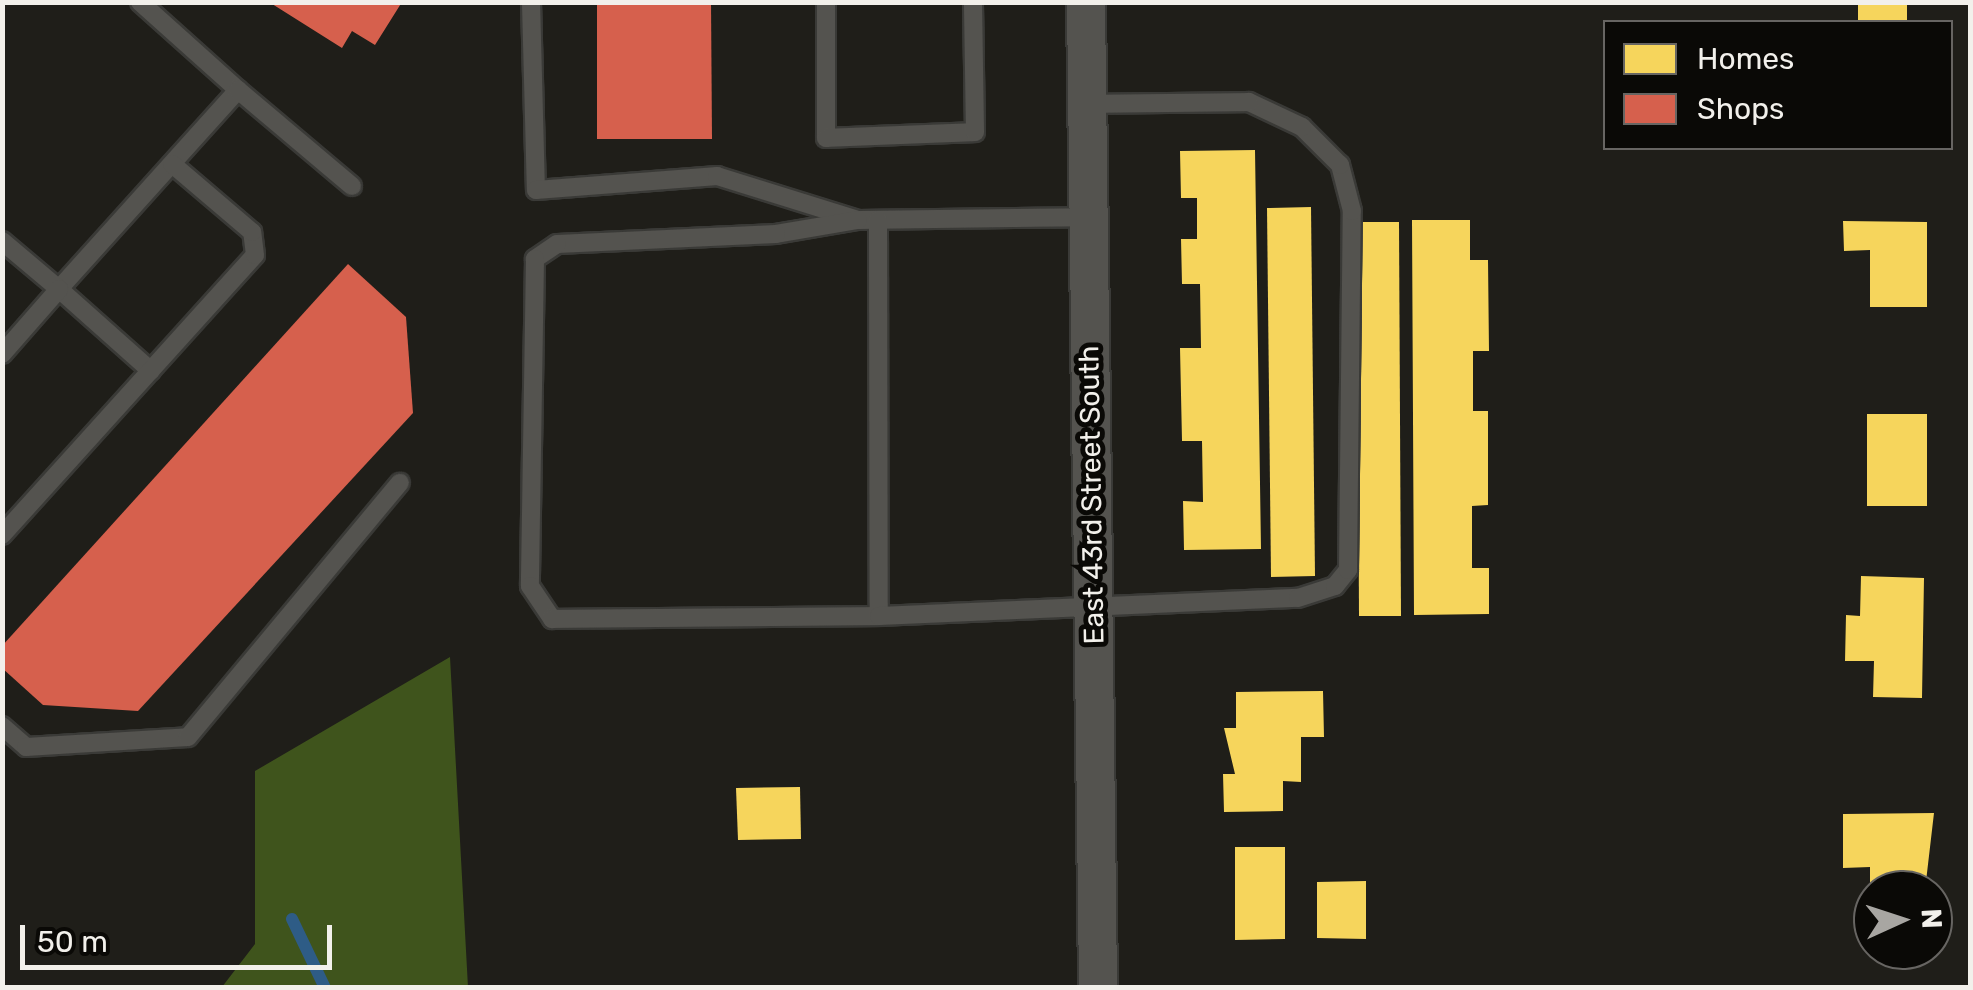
<!DOCTYPE html>
<style>
body{margin:0}
#map{position:relative;width:1973px;height:990px;overflow:hidden;background:#1f1e19;font-family:Rubik,sans-serif}
div>[style]{position:absolute}
.forest>*{inset:0;background:#3f541c}
.homes>*{inset:0;background:#f6d55c}
.shops>*{inset:0;background:#d6604d}
.stream>*{height:12px;margin:-6px;padding:0 6px;transform-origin:6px;border-radius:6px;background:#2e5c86}
.roads{filter:drop-shadow(2px 0 #3a3a37) drop-shadow(-2px 0 #3a3a37) drop-shadow(0 2px #3a3a37) drop-shadow(0 -2px #3a3a37)}
.lane>*{height:18px;margin:-9px;padding:0 9px;transform-origin:9px;border-radius:9px;background:#54534f}
.street>*{height:38px;margin:-19px;padding:0 19px;transform-origin:19px;border-radius:19px;background:#54534f}
span{translate:-50% -50%;white-space:nowrap;text-align:center;line-height:1.15;-webkit-text-stroke:10px #0a0906;paint-order:stroke}
.street-label{font-size:28px;color:#f2f0eb}
.frame{position:absolute;inset:0;border:5px solid #f2f0eb;pointer-events:none}
.legend{position:absolute;left:1603px;top:20px;width:350px;height:130px;box-sizing:border-box;background:#0a0906;border:2px solid #676562;margin:0;padding:12px 18px;list-style:none;font-size:30px;color:#f2f0eb}
.legend li{display:flex;align-items:center;gap:20px;height:50px}
.legend b{width:50px;border:2px solid #676562}
.north{position:absolute;left:1853px;top:870px;width:100px;height:100px;box-sizing:border-box;background:#0a0906;border:2px solid #676562;border-radius:50%;rotate:87deg;font-size:28px;font-weight:700;line-height:40px;text-align:center;color:#f2f0eb}
.north::after{content:'';display:block;margin:auto;width:35px;height:45px;background:#a8a6a2;clip-path:polygon(50% 0,100% 100%,50% 72%,0 100%)}
.scale{position:absolute;left:20px;top:925px;width:312px;height:45px;box-sizing:border-box;border:5px solid #f2f0eb;border-top:0;padding-left:12px;font-size:30px;line-height:35px;white-space:nowrap;color:#f2f0eb;-webkit-text-stroke:8px #0a0906;paint-order:stroke}
</style>
<div id="map">
<div class="forest">
<i style="clip-path:polygon(450px 657px,468px 987px,222px 987px,255px 944px,255px 771px)"></i>
</div>
<div class="homes">
<i style="clip-path:polygon(1858px 2px,1907px 2px,1907px 22px,1858px 22px)"></i>
<i style="clip-path:polygon(1255px 150px,1261px 549px,1184px 550px,1183px 501px,1203px 502px,1202px 441px,1182px 441px,1180px 348px,1201px 348px,1200px 284px,1182px 284px,1181px 239px,1197px 239px,1197px 198px,1181px 198px,1180px 151px)"></i>
<i style="clip-path:polygon(1311px 207px,1315px 576px,1271px 577px,1267px 208px)"></i>
<i style="clip-path:polygon(1412px 220px,1470px 220px,1470px 260px,1488px 260px,1489px 351px,1473px 351px,1473px 411px,1488px 411px,1488px 505px,1472px 506px,1472px 568px,1489px 568px,1489px 614px,1414px 615px)"></i>
<i style="clip-path:polygon(1843px 221px,1927px 222px,1927px 307px,1870px 307px,1870px 250px,1844px 251px)"></i>
<i style="clip-path:polygon(1357px 222px,1399px 222px,1401px 616px,1359px 616px)"></i>
<i style="clip-path:polygon(1867px 414px,1927px 414px,1927px 506px,1867px 506px)"></i>
<i style="clip-path:polygon(1861px 576px,1924px 578px,1922px 698px,1873px 697px,1874px 661px,1845px 661px,1846px 615px,1860px 616px)"></i>
<i style="clip-path:polygon(1323px 691px,1324px 737px,1301px 737px,1301px 782px,1283px 781px,1283px 811px,1224px 812px,1223px 774px,1235px 774px,1224px 728px,1236px 728px,1236px 692px)"></i>
<i style="clip-path:polygon(800px 787px,801px 839px,738px 840px,736px 788px)"></i>
<i style="clip-path:polygon(1934px 813px,1925px 890px,1870px 890px,1870px 867px,1843px 868px,1843px 814px)"></i>
<i style="clip-path:polygon(1235px 847px,1285px 847px,1285px 939px,1235px 940px)"></i>
<i style="clip-path:polygon(1366px 881px,1366px 939px,1317px 938px,1317px 882px)"></i>
</div>
<div class="shops">
<i style="clip-path:polygon(269px 2px,402px 2px,375px 45px,352px 31px,342px 48px)"></i>
<i style="clip-path:polygon(597px 2px,711px 2px,712px 139px,597px 139px)"></i>
<i style="clip-path:polygon(348px 264px,406px 317px,413px 413px,138px 711px,43px 705px,2px 668px,2px 646px)"></i>
</div>
<div class="stream">
<i style="left:292px;top:919px;width:76px;rotate:64.4deg"></i>
</div>
<div class="roads">
<div class="lane">
<i style="left:140px;top:2px;width:132px;rotate:41.9deg"></i>
<i style="left:238px;top:90px;width:268px;rotate:132deg"></i>
<i style="left:59px;top:289px;width:123px;rotate:41.7deg"></i>
<i style="left:531px;top:2px;width:188px;rotate:88.5deg"></i>
<i style="left:536px;top:190px;width:182px;rotate:-4.4deg"></i>
<i style="left:717px;top:176px;width:148px;rotate:17.3deg"></i>
<i style="left:858px;top:220px;width:231px;rotate:-0.7deg"></i>
<i style="left:826px;top:2px;width:136px;rotate:90deg"></i>
<i style="left:826px;top:138px;width:149px;rotate:-2.3deg"></i>
<i style="left:975px;top:132px;width:130px;rotate:-90.9deg"></i>
<i style="left:238px;top:90px;width:149px;rotate:40.1deg"></i>
<i style="left:858px;top:220px;width:83px;rotate:170.3deg"></i>
<i style="left:776px;top:234px;width:219px;rotate:177.4deg"></i>
<i style="left:557px;top:244px;width:27px;rotate:146deg"></i>
<i style="left:535px;top:259px;width:327px;rotate:90.9deg"></i>
<i style="left:530px;top:586px;width:40px;rotate:56deg"></i>
<i style="left:552px;top:619px;width:327px;rotate:-0.5deg"></i>
<i style="left:878px;top:220px;width:396px;rotate:89.9deg"></i>
<i style="left:879px;top:616px;width:419px;rotate:-2.5deg"></i>
<i style="left:1298px;top:598px;width:39px;rotate:-18deg"></i>
<i style="left:1335px;top:586px;width:21px;rotate:-51deg"></i>
<i style="left:1348px;top:570px;width:359px;rotate:-89.4deg"></i>
<i style="left:1352px;top:211px;width:48px;rotate:-104.6deg"></i>
<i style="left:1340px;top:165px;width:54px;rotate:-135deg"></i>
<i style="left:1302px;top:127px;width:59px;rotate:-154.7deg"></i>
<i style="left:1249px;top:102px;width:162px;rotate:179.3deg"></i>
<i style="left:2px;top:241px;width:75px;rotate:40.1deg"></i>
<i style="left:59px;top:289px;width:86px;rotate:131.2deg"></i>
<i style="left:2px;top:535px;width:377px;rotate:-47.9deg"></i>
<i style="left:255px;top:255px;width:23px;rotate:-97deg"></i>
<i style="left:252px;top:232px;width:105px;rotate:-139.6deg"></i>
<i style="left:2px;top:726px;width:32px;rotate:41deg"></i>
<i style="left:26px;top:747px;width:162px;rotate:-3.5deg"></i>
<i style="left:188px;top:737px;width:331px;rotate:-50.2deg"></i>
</div>
<div class="street">
<i style="left:1086px;top:2px;width:986px;rotate:89.3deg"></i>
</div>
</div>
<div class="street-label">
<span style="left:1092px;top:495px;rotate:-91deg">East 43rd Street South</span>
</div>
<div class="frame"></div>
<ul class="legend">
<li><b style="height:28px;background:#f6d55c"></b>Homes</li>
<li><b style="height:28px;background:#d6604d"></b>Shops</li>
</ul>
<div class="north">N</div>
<div class="scale">50 m</div>
</div>
